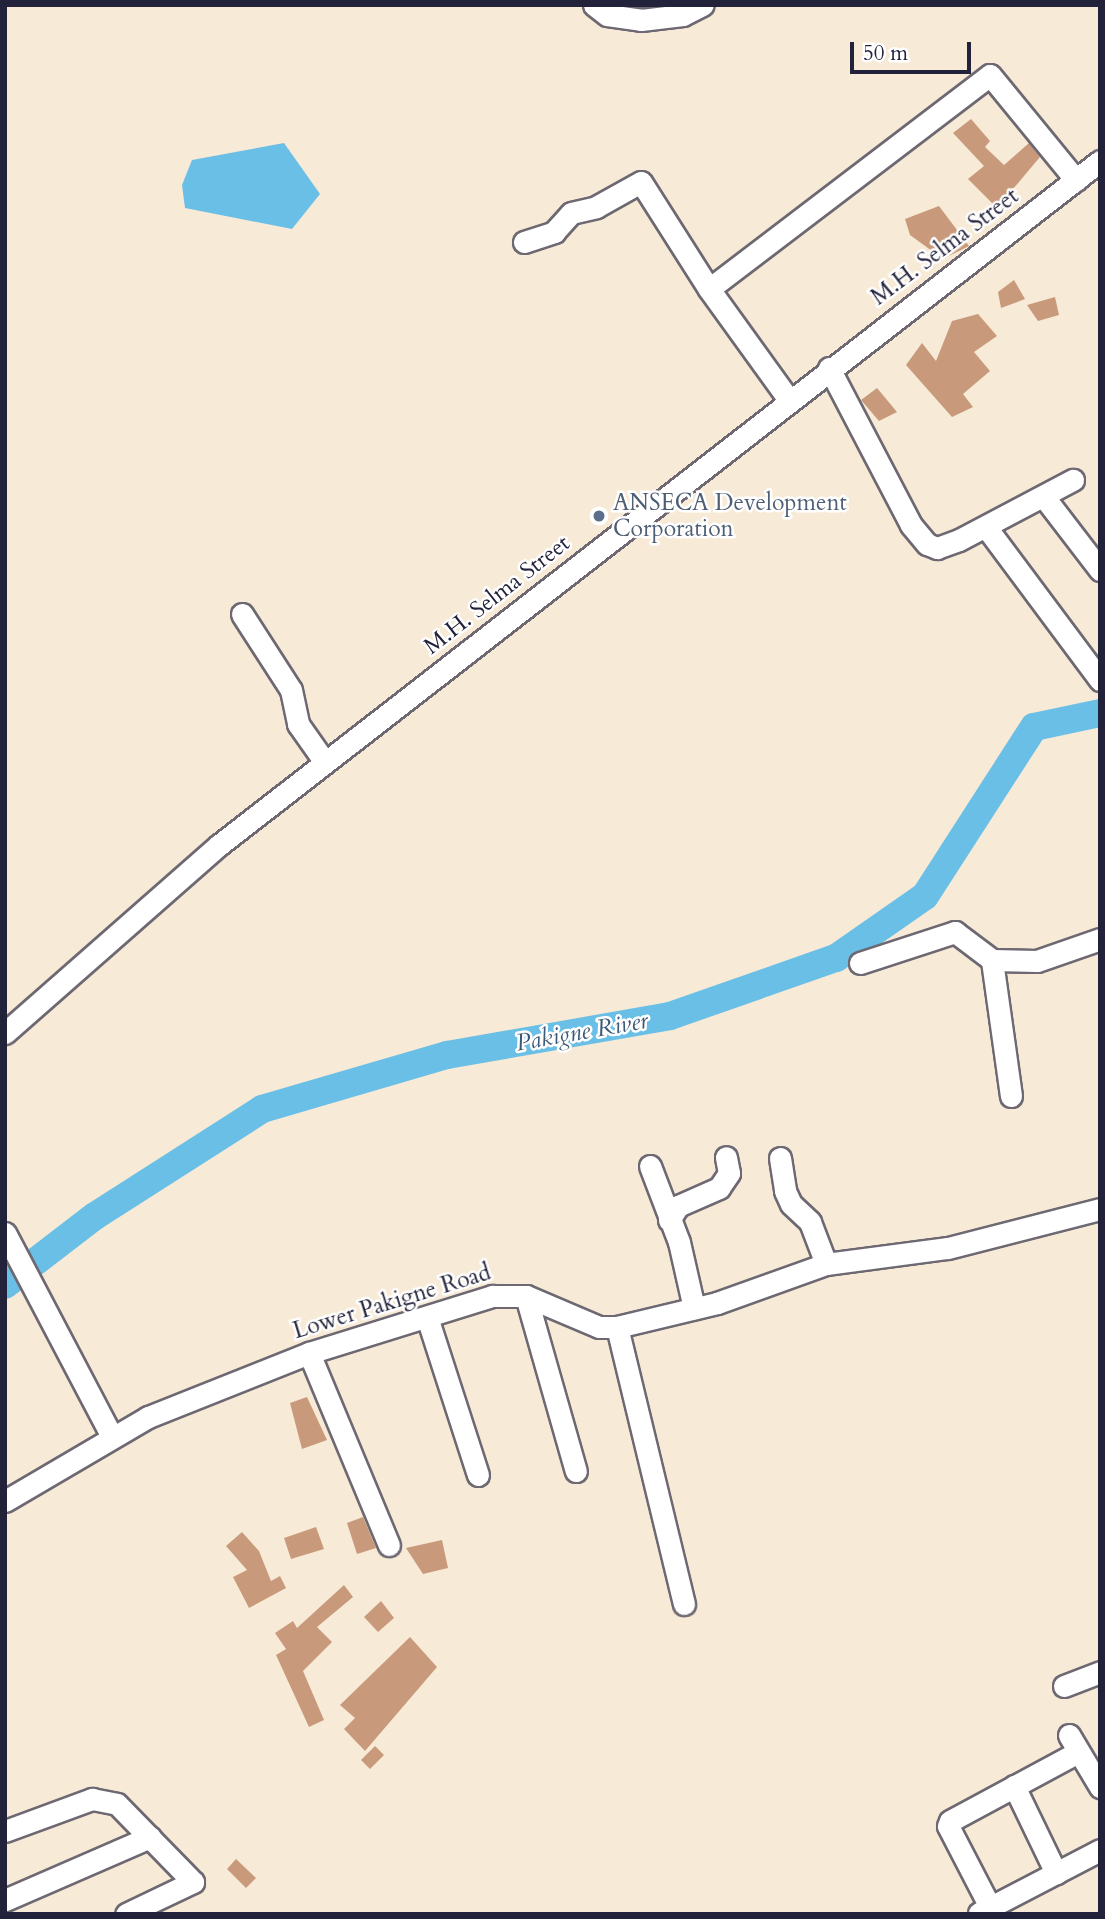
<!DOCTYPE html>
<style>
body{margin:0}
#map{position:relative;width:1105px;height:1919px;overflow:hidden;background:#f7ead7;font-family:Cardo,serif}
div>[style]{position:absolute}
.water>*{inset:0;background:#6abfe7}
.river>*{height:28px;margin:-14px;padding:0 14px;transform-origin:14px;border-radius:14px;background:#6abfe7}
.building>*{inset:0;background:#c89a7b}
.roads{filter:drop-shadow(2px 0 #6d6872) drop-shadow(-2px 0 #6d6872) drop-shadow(0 2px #6d6872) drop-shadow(0 -2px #6d6872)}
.minor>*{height:21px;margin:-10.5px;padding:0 10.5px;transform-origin:10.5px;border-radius:10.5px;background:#fff}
.dots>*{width:19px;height:19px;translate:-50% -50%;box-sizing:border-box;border:4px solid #fff;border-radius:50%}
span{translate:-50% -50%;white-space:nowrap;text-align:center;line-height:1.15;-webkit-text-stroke:5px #fff;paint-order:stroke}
.street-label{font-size:23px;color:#22223b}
.service-label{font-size:23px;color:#4e5e75}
.left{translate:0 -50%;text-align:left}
.water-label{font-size:24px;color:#3b5977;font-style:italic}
.frame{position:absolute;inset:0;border:7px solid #22223b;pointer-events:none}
.scale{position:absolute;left:850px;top:42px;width:121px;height:32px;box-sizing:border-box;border:4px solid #22223b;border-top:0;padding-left:9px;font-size:21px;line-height:24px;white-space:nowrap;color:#22223b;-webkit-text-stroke:5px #fff;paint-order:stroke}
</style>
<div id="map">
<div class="water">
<i style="clip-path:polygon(284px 143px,320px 194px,292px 229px,185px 208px,182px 185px,192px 160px)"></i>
</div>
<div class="river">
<i style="left:5px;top:1285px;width:113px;rotate:-37.5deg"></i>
<i style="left:95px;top:1216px;width:198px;rotate:-32.6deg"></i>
<i style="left:262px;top:1109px;width:193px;rotate:-16.3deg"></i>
<i style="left:447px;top:1055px;width:226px;rotate:-9.9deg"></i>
<i style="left:670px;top:1016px;width:176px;rotate:-19.3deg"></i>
<i style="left:836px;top:958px;width:108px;rotate:-34.9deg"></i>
<i style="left:925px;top:896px;width:201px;rotate:-57.2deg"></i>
<i style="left:1034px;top:727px;width:67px;rotate:-12deg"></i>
</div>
<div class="building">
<i style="clip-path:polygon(971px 119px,990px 141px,985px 147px,1004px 165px,1029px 143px,1040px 157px,997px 208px,968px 179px,984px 166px,953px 133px)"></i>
<i style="clip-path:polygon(939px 206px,969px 246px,943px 259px,910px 235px,905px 219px)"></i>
<i style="clip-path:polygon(1014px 280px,1025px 299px,1001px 308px,998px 292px)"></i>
<i style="clip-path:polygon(1055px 297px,1059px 315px,1038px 321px,1027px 305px)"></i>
<i style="clip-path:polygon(978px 314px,997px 336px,974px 352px,990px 371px,963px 394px,973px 407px,952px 417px,906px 365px,922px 343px,936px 361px,952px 321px)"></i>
<i style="clip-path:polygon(877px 388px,897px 412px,879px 421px,861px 400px)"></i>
<i style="clip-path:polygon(307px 1397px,327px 1440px,302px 1449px,290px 1403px)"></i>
<i style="clip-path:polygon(363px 1517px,376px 1548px,357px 1554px,347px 1523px)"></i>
<i style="clip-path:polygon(316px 1527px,324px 1549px,291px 1559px,284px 1538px)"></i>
<i style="clip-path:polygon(242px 1532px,259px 1551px,271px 1581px,280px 1576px,286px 1588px,249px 1608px,233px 1577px,247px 1570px,226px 1546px)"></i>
<i style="clip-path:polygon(442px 1540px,448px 1568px,423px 1574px,406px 1548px)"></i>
<i style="clip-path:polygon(344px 1585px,353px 1597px,317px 1627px,332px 1642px,303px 1671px,324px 1720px,309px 1727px,276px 1655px,286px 1649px,275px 1633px,293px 1621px,297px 1628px)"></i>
<i style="clip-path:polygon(381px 1601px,394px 1618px,378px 1632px,364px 1617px)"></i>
<i style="clip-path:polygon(410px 1637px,437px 1667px,365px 1751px,344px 1729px,355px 1718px,340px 1705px)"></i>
<i style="clip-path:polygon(375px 1746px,384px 1755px,370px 1769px,361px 1760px)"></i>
<i style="clip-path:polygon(236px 1859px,256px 1878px,246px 1888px,227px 1869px)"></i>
</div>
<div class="roads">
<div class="minor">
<i style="left:594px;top:5px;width:16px;rotate:38deg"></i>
<i style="left:607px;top:15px;width:34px;rotate:8deg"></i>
<i style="left:641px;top:20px;width:42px;rotate:-6.8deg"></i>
<i style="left:683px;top:15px;width:22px;rotate:-27deg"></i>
<i style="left:524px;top:242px;width:32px;rotate:-18deg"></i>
<i style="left:554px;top:232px;width:25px;rotate:-48deg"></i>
<i style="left:571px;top:213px;width:26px;rotate:-13deg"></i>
<i style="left:596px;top:207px;width:51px;rotate:-29.1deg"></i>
<i style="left:641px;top:182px;width:127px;rotate:57.6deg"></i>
<i style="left:709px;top:289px;width:137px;rotate:54.2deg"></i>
<i style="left:709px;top:289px;width:353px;rotate:-37.3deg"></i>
<i style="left:990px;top:75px;width:136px;rotate:50.7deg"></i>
<i style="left:829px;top:368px;width:177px;rotate:62.4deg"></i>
<i style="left:911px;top:525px;width:25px;rotate:50deg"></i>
<i style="left:927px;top:544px;width:11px;rotate:22deg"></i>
<i style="left:937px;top:548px;width:23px;rotate:-20deg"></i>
<i style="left:959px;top:540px;width:129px;rotate:-27.8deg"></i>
<i style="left:1044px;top:497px;width:92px;rotate:52.5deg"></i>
<i style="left:986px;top:527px;width:191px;rotate:53.3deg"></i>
<i style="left:242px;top:614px;width:90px;rotate:57.2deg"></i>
<i style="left:291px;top:690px;width:35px;rotate:78deg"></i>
<i style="left:298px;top:724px;width:45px;rotate:54.9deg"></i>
<i style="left:860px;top:963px;width:100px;rotate:-18.1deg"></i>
<i style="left:955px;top:932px;width:46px;rotate:37.1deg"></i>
<i style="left:5px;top:1033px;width:285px;rotate:-41.3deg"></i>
<i style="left:219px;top:845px;width:1115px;rotate:-37.83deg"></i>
<i style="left:1011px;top:1096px;width:137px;rotate:-98deg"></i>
<i style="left:992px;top:960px;width:45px;rotate:1.3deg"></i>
<i style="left:1037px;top:961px;width:67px;rotate:-19.2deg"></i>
<i style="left:780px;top:1158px;width:33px;rotate:81deg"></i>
<i style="left:785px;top:1191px;width:14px;rotate:65deg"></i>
<i style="left:791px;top:1204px;width:26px;rotate:43deg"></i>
<i style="left:810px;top:1222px;width:45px;rotate:69.1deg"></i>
<i style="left:650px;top:1166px;width:81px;rotate:69.1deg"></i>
<i style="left:679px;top:1242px;width:68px;rotate:77.2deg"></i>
<i style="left:669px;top:1220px;width:17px;rotate:-57deg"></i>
<i style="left:678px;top:1206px;width:45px;rotate:-23.7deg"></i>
<i style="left:719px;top:1188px;width:18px;rotate:-56deg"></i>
<i style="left:729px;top:1173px;width:16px;rotate:-101deg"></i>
<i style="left:5px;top:1233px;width:230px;rotate:62.3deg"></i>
<i style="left:526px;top:1296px;width:182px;rotate:74.1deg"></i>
<i style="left:427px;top:1317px;width:166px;rotate:72.1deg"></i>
<i style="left:617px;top:1327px;width:285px;rotate:76.4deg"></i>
<i style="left:309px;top:1353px;width:208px;rotate:67.4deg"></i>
<i style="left:5px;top:1501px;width:166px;rotate:-30.4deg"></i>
<i style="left:148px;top:1417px;width:173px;rotate:-21.7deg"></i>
<i style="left:309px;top:1353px;width:192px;rotate:-17.3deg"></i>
<i style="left:492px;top:1296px;width:34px"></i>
<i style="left:526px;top:1296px;width:79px;rotate:23deg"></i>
<i style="left:599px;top:1327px;width:18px"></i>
<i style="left:617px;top:1327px;width:103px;rotate:-13.5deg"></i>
<i style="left:717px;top:1303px;width:116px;rotate:-19.7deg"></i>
<i style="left:826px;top:1264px;width:123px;rotate:-7.5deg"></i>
<i style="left:948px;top:1248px;width:157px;rotate:-14.4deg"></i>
<i style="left:1064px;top:1686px;width:39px;rotate:-21deg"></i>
<i style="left:1069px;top:1735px;width:61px;rotate:59.2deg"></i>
<i style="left:1014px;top:1786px;width:97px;rotate:64.2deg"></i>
<i style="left:5px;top:1831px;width:93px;rotate:-20.2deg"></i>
<i style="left:92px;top:1799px;width:25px;rotate:11deg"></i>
<i style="left:117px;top:1804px;width:109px;rotate:45.7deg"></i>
<i style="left:193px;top:1882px;width:74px;rotate:154.5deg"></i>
<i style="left:5px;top:1900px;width:158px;rotate:-23.5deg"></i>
<i style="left:990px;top:1907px;width:91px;rotate:-117.4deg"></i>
<i style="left:948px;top:1826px;width:5px;rotate:-68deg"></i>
<i style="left:950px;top:1821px;width:145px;rotate:-28.3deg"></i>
<i style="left:979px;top:1913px;width:136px;rotate:-27.5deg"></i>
</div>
</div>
<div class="dots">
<i style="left:599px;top:516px;background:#5c6f8a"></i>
</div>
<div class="street-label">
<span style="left:945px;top:247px;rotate:-37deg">M.H. Selma Street</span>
<span style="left:497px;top:595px;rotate:-38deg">M.H. Selma Street</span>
<span style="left:392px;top:1302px;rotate:-17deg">Lower Pakigne Road</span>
</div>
<div class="service-label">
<span class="left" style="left:613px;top:516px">ANSECA Development<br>Corporation</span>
</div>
<div class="water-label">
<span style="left:582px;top:1032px;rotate:-10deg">Pakigne River</span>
</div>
<div class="frame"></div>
<div class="scale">50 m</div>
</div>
